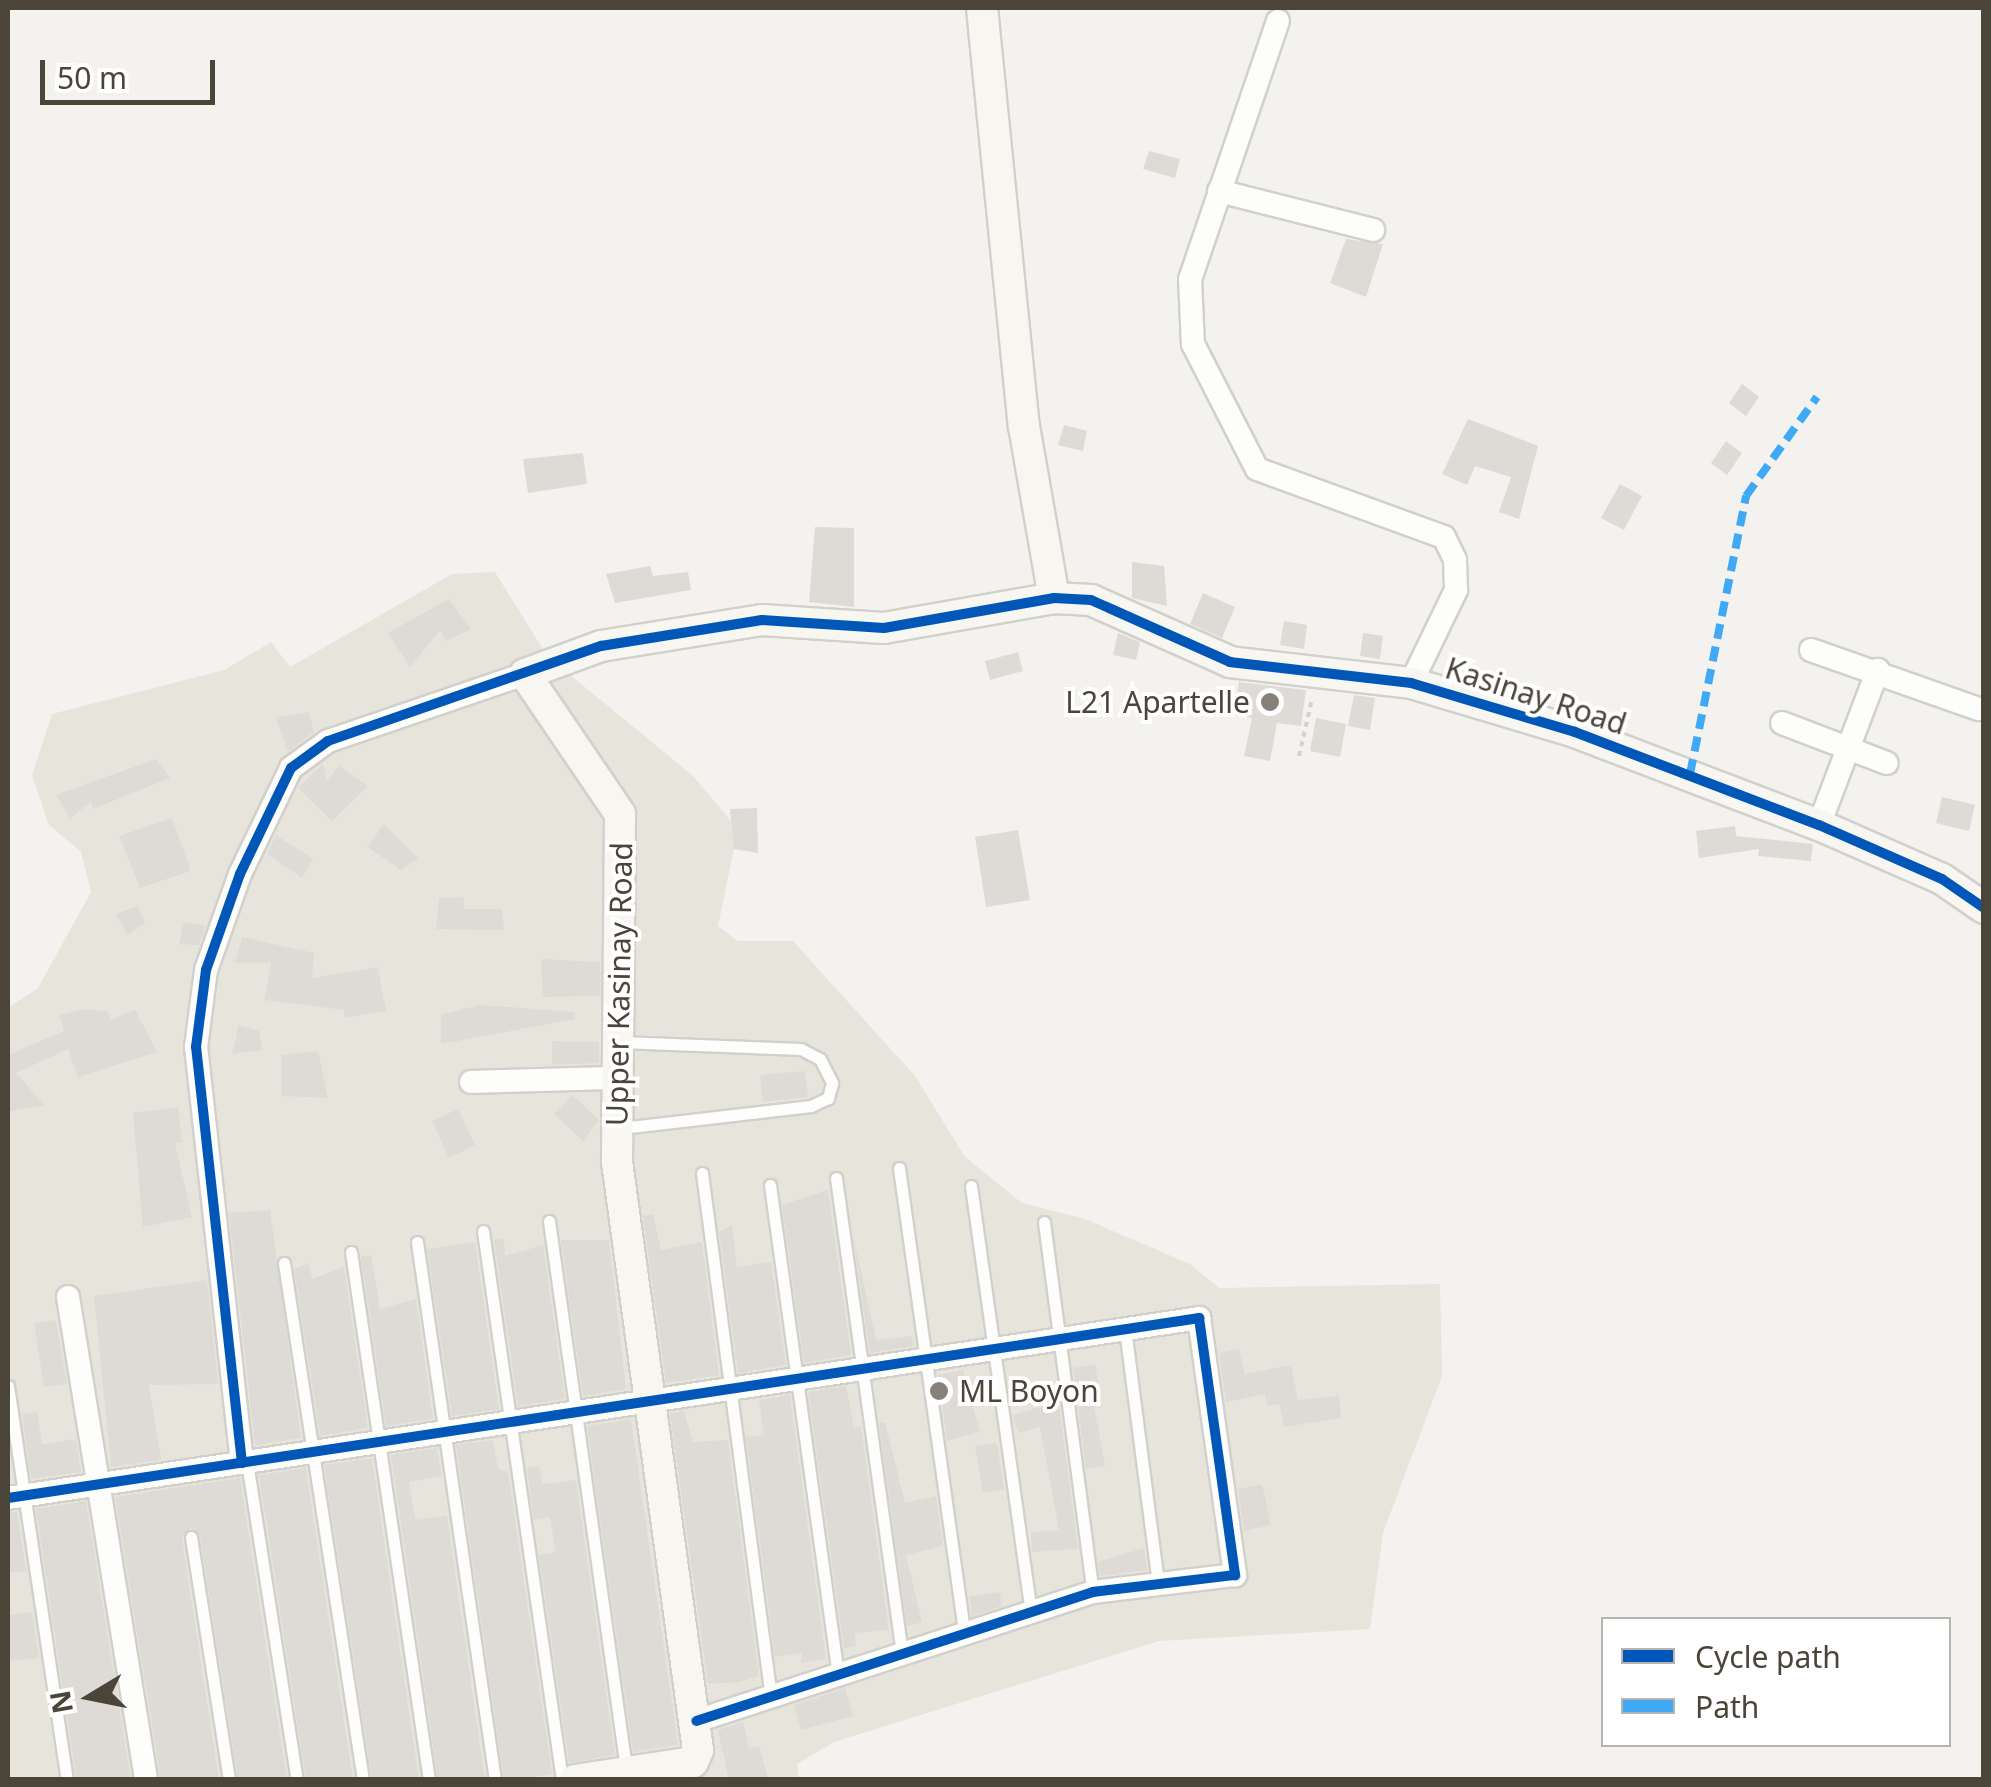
<!DOCTYPE html>
<style>
body{margin:0}
#map{position:relative;width:1991px;height:1787px;overflow:hidden;background:#f4f2ee;font-family:"Noto Sans",sans-serif}
div>[style]{position:absolute}
.residential>*{inset:0;background:#e7e4dc}
.building>*{inset:0;background:#dedbd6}
.path>*{height:4px;margin-top:-2px;transform-origin:0;background:repeating-linear-gradient(90deg,#d3d2cc 0 5px,transparent 0 10px)}
.roads{filter:drop-shadow(2px 0 #d2d0cb) drop-shadow(-2px 0 #d2d0cb) drop-shadow(0 2px #d2d0cb) drop-shadow(0 -2px #d2d0cb)}
.lane>*{height:11px;margin:-5.5px;padding:0 5.5px;transform-origin:5.5px;border-radius:5.5px;background:#fdfdfc}
.street>*{height:22px;margin:-11px;padding:0 11px;transform-origin:11px;border-radius:11px;background:#fdfdfc}
.secondary>*{height:30px;margin:-15px;padding:0 15px;transform-origin:15px;border-radius:15px;background:#f7f6f1}
.quiet>*{height:8px;margin-top:-4px;transform-origin:0;background:repeating-linear-gradient(90deg,#3fa9f5 0 15px,transparent 0 23px)}
.cycleway>*{height:10px;margin:-5px;padding:0 5px;transform-origin:5px;border-radius:5px;background:#0057b8}
.dots>*{width:28px;height:28px;translate:-50% -50%;box-sizing:border-box;border:5px solid #fff;border-radius:50%}
span{translate:-50% -50%;white-space:nowrap;text-align:center;line-height:1.15;-webkit-text-stroke:8px #fff;paint-order:stroke}
.street-label{font-size:30px;color:#4b4439}
.poi-label{font-size:30px;color:#4b4439}
.right{translate:-100% -50%;text-align:right}
.left{translate:0 -50%;text-align:left}
.frame{position:absolute;inset:0;border:10px solid #4b4439;pointer-events:none}
.legend{position:absolute;left:1601px;top:1617px;width:350px;height:130px;box-sizing:border-box;background:#fff;border:2px solid #b7b4b0;margin:0;padding:12px 18px;list-style:none;font-size:30px;color:#4b4439}
.legend li{display:flex;align-items:center;gap:20px;height:50px}
.legend b{width:50px;border:2px solid #b7b4b0}
.north{position:absolute;left:40px;top:1647px;width:100px;height:100px;-webkit-text-stroke:8px #fff;paint-order:stroke;rotate:260deg;font-size:28px;font-weight:700;line-height:40px;text-align:center;color:#4b4439}
.north::after{content:'';display:block;margin:auto;width:35px;height:45px;background:#4b4439;clip-path:polygon(50% 0,100% 100%,50% 72%,0 100%)}
.scale{position:absolute;left:40px;top:60px;width:175px;height:45px;box-sizing:border-box;border:5px solid #4b4439;border-top:0;padding-left:12px;font-size:30px;line-height:35px;white-space:nowrap;color:#4b4439;-webkit-text-stroke:8px #fff;paint-order:stroke}
</style>
<div id="map">
<div class="residential">
<i style="clip-path:polygon(495px 572px,547px 656px,692px 775px,738px 829px,718px 926px,738px 941px,793px 941px,915px 1076px,965px 1157px,1022px 1203px,1085px 1219px,1190px 1264px,1219px 1288px,1440px 1284px,1442px 1376px,1383px 1533px,1370px 1629px,1159px 1641px,834px 1742px,797px 1764px,799px 1779px,8px 1780px,8px 1008px,38px 988px,91px 892px,81px 852px,49px 825px,32px 775px,52px 714px,224px 670px,271px 642px,290px 667px,452px 574px)"></i>
</div>
<div class="building">
<i style="clip-path:polygon(1149px 151px,1180px 159px,1175px 178px,1143px 169px)"></i>
<i style="clip-path:polygon(1346px 239px,1383px 244px,1366px 297px,1330px 283px)"></i>
<i style="clip-path:polygon(1742px 384px,1759px 397px,1746px 416px,1729px 403px)"></i>
<i style="clip-path:polygon(1468px 419px,1538px 446px,1519px 519px,1499px 512px,1511px 477px,1475px 466px,1467px 485px,1442px 474px)"></i>
<i style="clip-path:polygon(1064px 425px,1087px 431px,1083px 451px,1058px 445px)"></i>
<i style="clip-path:polygon(1726px 441px,1742px 453px,1727px 475px,1711px 463px)"></i>
<i style="clip-path:polygon(583px 453px,587px 484px,528px 493px,523px 459px)"></i>
<i style="clip-path:polygon(1620px 484px,1642px 496px,1624px 530px,1601px 518px)"></i>
<i style="clip-path:polygon(815px 527px,854px 528px,854px 607px,809px 602px)"></i>
<i style="clip-path:polygon(1132px 562px,1164px 566px,1167px 606px,1132px 598px)"></i>
<i style="clip-path:polygon(650px 566px,653px 576px,688px 572px,691px 590px,615px 603px,606px 574px)"></i>
<i style="clip-path:polygon(1203px 593px,1235px 607px,1222px 638px,1190px 624px)"></i>
<i style="clip-path:polygon(449px 599px,471px 629px,446px 641px,440px 630px,410px 667px,388px 633px)"></i>
<i style="clip-path:polygon(1284px 621px,1307px 625px,1304px 649px,1280px 645px)"></i>
<i style="clip-path:polygon(1118px 633px,1140px 642px,1136px 660px,1113px 655px)"></i>
<i style="clip-path:polygon(1363px 633px,1383px 636px,1380px 659px,1360px 656px)"></i>
<i style="clip-path:polygon(1018px 652px,1023px 671px,990px 680px,985px 661px)"></i>
<i style="clip-path:polygon(1239px 682px,1306px 690px,1301px 726px,1277px 723px,1270px 761px,1244px 756px,1252px 718px,1234px 715px)"></i>
<i style="clip-path:polygon(1354px 695px,1375px 698px,1370px 730px,1348px 726px)"></i>
<i style="clip-path:polygon(309px 712px,314px 732px,288px 752px,276px 717px)"></i>
<i style="clip-path:polygon(1316px 718px,1346px 724px,1340px 757px,1310px 751px)"></i>
<i style="clip-path:polygon(156px 759px,170px 778px,93px 809px,91px 802px,70px 818px,56px 795px)"></i>
<i style="clip-path:polygon(323px 764px,327px 781px,339px 766px,368px 786px,332px 821px,298px 788px)"></i>
<i style="clip-path:polygon(1942px 797px,1975px 805px,1969px 831px,1936px 823px)"></i>
<i style="clip-path:polygon(757px 808px,758px 853px,734px 849px,730px 809px)"></i>
<i style="clip-path:polygon(172px 818px,191px 871px,140px 888px,119px 836px)"></i>
<i style="clip-path:polygon(384px 824px,418px 858px,401px 870px,367px 847px)"></i>
<i style="clip-path:polygon(1735px 826px,1736px 836px,1813px 844px,1811px 861px,1758px 856px,1759px 849px,1699px 858px,1696px 831px)"></i>
<i style="clip-path:polygon(1018px 830px,1030px 900px,986px 907px,975px 837px)"></i>
<i style="clip-path:polygon(276px 835px,313px 859px,302px 878px,267px 854px)"></i>
<i style="clip-path:polygon(464px 897px,464px 909px,502px 909px,504px 930px,436px 929px,439px 898px)"></i>
<i style="clip-path:polygon(138px 906px,145px 923px,128px 935px,115px 914px)"></i>
<i style="clip-path:polygon(184px 922px,206px 926px,199px 945px,179px 944px)"></i>
<i style="clip-path:polygon(242px 937px,314px 953px,312px 978px,378px 967px,386px 1011px,345px 1018px,344px 1010px,264px 1000px,271px 962px,235px 963px)"></i>
<i style="clip-path:polygon(541px 959px,600px 962px,600px 996px,543px 997px)"></i>
<i style="clip-path:polygon(480px 1005px,575px 1012px,575px 1019px,441px 1044px,441px 1015px)"></i>
<i style="clip-path:polygon(85px 1009px,108px 1011px,110px 1020px,135px 1010px,157px 1052px,78px 1077px,68px 1049px,16px 1073px,44px 1105px,8px 1112px,8px 1055px,64px 1031px,59px 1015px)"></i>
<i style="clip-path:polygon(239px 1025px,259px 1031px,263px 1050px,232px 1054px)"></i>
<i style="clip-path:polygon(552px 1041px,599px 1042px,599px 1063px,552px 1065px)"></i>
<i style="clip-path:polygon(318px 1051px,328px 1098px,282px 1096px,281px 1055px)"></i>
<i style="clip-path:polygon(805px 1071px,808px 1097px,763px 1102px,760px 1075px)"></i>
<i style="clip-path:polygon(572px 1095px,599px 1120px,583px 1141px,554px 1114px)"></i>
<i style="clip-path:polygon(178px 1107px,182px 1142px,175px 1143px,192px 1217px,143px 1227px,133px 1113px)"></i>
<i style="clip-path:polygon(458px 1109px,475px 1145px,449px 1158px,432px 1121px)"></i>
<i style="clip-path:polygon(828px 1190px,851px 1355px,804px 1363px,782px 1205px)"></i>
<i style="clip-path:polygon(270px 1210px,301px 1438px,255px 1445px,229px 1213px)"></i>
<i style="clip-path:polygon(653px 1214px,661px 1250px,702px 1242px,719px 1375px,666px 1383px,643px 1216px)"></i>
<i style="clip-path:polygon(732px 1225px,737px 1267px,771px 1262px,786px 1365px,738px 1373px,719px 1232px)"></i>
<i style="clip-path:polygon(853px 1235px,876px 1340px,912px 1336px,913px 1346px,870px 1353px)"></i>
<i style="clip-path:polygon(504px 1239px,505px 1256px,543px 1245px,565px 1399px,518px 1406px,494px 1240px)"></i>
<i style="clip-path:polygon(561px 1240px,609px 1240px,626px 1389px,583px 1396px)"></i>
<i style="clip-path:polygon(475px 1242px,499px 1409px,452px 1416px,427px 1249px)"></i>
<i style="clip-path:polygon(371px 1255px,380px 1309px,416px 1299px,433px 1419px,386px 1426px,361px 1257px)"></i>
<i style="clip-path:polygon(309px 1263px,312px 1279px,344px 1267px,368px 1428px,320px 1436px,294px 1269px)"></i>
<i style="clip-path:polygon(207px 1280px,218px 1384px,149px 1385px,161px 1460px,111px 1467px,94px 1296px)"></i>
<i style="clip-path:polygon(56px 1320px,67px 1384px,44px 1387px,34px 1323px)"></i>
<i style="clip-path:polygon(1239px 1349px,1245px 1374px,1291px 1365px,1298px 1400px,1339px 1396px,1341px 1418px,1284px 1427px,1279px 1404px,1267px 1406px,1265px 1394px,1226px 1402px,1219px 1353px)"></i>
<i style="clip-path:polygon(1095px 1364px,1100px 1394px,1092px 1395px,1105px 1466px,1086px 1469px,1073px 1368px)"></i>
<i style="clip-path:polygon(963px 1370px,980px 1432px,947px 1441px,938px 1375px)"></i>
<i style="clip-path:polygon(846px 1386px,854px 1427px,861px 1426px,889px 1630px,855px 1633px,856px 1646px,844px 1648px,808px 1392px)"></i>
<i style="clip-path:polygon(1057px 1389px,1078px 1549px,1032px 1552px,1031px 1532px,1059px 1530px,1040px 1427px,1018px 1433px,1013px 1415px,1043px 1406px,1039px 1395px)"></i>
<i style="clip-path:polygon(790px 1395px,826px 1659px,801px 1663px,802px 1653px,775px 1657px,746px 1437px,764px 1435px,759px 1400px)"></i>
<i style="clip-path:polygon(684px 1411px,693px 1442px,728px 1440px,759px 1676px,739px 1682px,708px 1684px,670px 1413px)"></i>
<i style="clip-path:polygon(37px 1412px,42px 1444px,76px 1439px,81px 1472px,31px 1479px,22px 1414px)"></i>
<i style="clip-path:polygon(631px 1419px,678px 1745px,633px 1752px,587px 1426px)"></i>
<i style="clip-path:polygon(885px 1422px,905px 1503px,936px 1496px,943px 1546px,906px 1555px,922px 1622px,907px 1626px,879px 1423px)"></i>
<i style="clip-path:polygon(493px 1440px,498px 1469px,508px 1471px,552px 1774px,511px 1780px,504px 1780px,456px 1445px)"></i>
<i style="clip-path:polygon(997px 1443px,1004px 1489px,983px 1493px,975px 1446px)"></i>
<i style="clip-path:polygon(437px 1448px,442px 1476px,409px 1482px,416px 1520px,447px 1516px,485px 1780px,438px 1780px,391px 1455px)"></i>
<i style="clip-path:polygon(372px 1458px,419px 1780px,372px 1780px,324px 1465px)"></i>
<i style="clip-path:polygon(539px 1466px,542px 1484px,576px 1480px,615px 1755px,569px 1763px,539px 1555px,556px 1552px,550px 1517px,534px 1520px,527px 1468px)"></i>
<i style="clip-path:polygon(306px 1468px,353px 1780px,306px 1780px,259px 1475px)"></i>
<i style="clip-path:polygon(240px 1478px,287px 1780px,238px 1780px,200px 1536px,191px 1528px,182px 1538px,219px 1780px,161px 1780px,115px 1497px)"></i>
<i style="clip-path:polygon(1262px 1484px,1271px 1525px,1244px 1531px,1238px 1489px)"></i>
<i style="clip-path:polygon(86px 1501px,131px 1780px,76px 1777px,36px 1509px)"></i>
<i style="clip-path:polygon(17px 1512px,26px 1571px,8px 1573px,8px 1513px)"></i>
<i style="clip-path:polygon(1144px 1548px,1147px 1570px,1100px 1576px,1098px 1562px)"></i>
<i style="clip-path:polygon(1000px 1592px,1002px 1606px,972px 1616px,969px 1597px)"></i>
<i style="clip-path:polygon(32px 1612px,39px 1658px,8px 1661px,8px 1615px)"></i>
<i style="clip-path:polygon(845px 1688px,853px 1716px,801px 1730px,794px 1705px)"></i>
<i style="clip-path:polygon(743px 1722px,749px 1749px,759px 1746px,769px 1780px,729px 1780px,718px 1730px)"></i>
</div>
<div class="path">
<i style="left:1299px;top:756px;width:58px;rotate:-77.2deg"></i>
</div>
<div class="roads">
<div class="lane">
<i style="left:620px;top:1042px;width:181px;rotate:2.2deg"></i>
<i style="left:801px;top:1049px;width:21px;rotate:28deg"></i>
<i style="left:820px;top:1059px;width:27px;rotate:63deg"></i>
<i style="left:832px;top:1083px;width:16px;rotate:105deg"></i>
<i style="left:828px;top:1098px;width:19px;rotate:155deg"></i>
<i style="left:811px;top:1106px;width:191px;rotate:173.4deg"></i>
<i style="left:899px;top:1168px;width:473px;rotate:82deg"></i>
<i style="left:702px;top:1173px;width:530px;rotate:82.51deg"></i>
<i style="left:836px;top:1178px;width:483px;rotate:82.1deg"></i>
<i style="left:770px;top:1185px;width:496px;rotate:82.1deg"></i>
<i style="left:971px;top:1186px;width:433px;rotate:82deg"></i>
<i style="left:549px;top:1221px;width:552px;rotate:81.99deg"></i>
<i style="left:1044px;top:1222px;width:373px;rotate:82.5deg"></i>
<i style="left:483px;top:1231px;width:555px;rotate:81.81deg"></i>
<i style="left:417px;top:1242px;width:544px;rotate:81.75deg"></i>
<i style="left:351px;top:1252px;width:534px;rotate:81.6deg"></i>
<i style="left:284px;top:1263px;width:523px;rotate:81.31deg"></i>
<i style="left:1125px;top:1329px;width:255px;rotate:82.6deg"></i>
<i style="left:8px;top:1386px;width:398px;rotate:81.5deg"></i>
<i style="left:247px;top:1462px;width:322px;rotate:81.1deg"></i>
<i style="left:191px;top:1537px;width:246px;rotate:81.1deg"></i>
</div>
<div class="street">
<i style="left:1278px;top:21px;width:273px;rotate:108.8deg"></i>
<i style="left:1190px;top:279px;width:65px;rotate:87.4deg"></i>
<i style="left:1193px;top:344px;width:140px;rotate:62.9deg"></i>
<i style="left:1257px;top:469px;width:199px;rotate:20deg"></i>
<i style="left:1444px;top:537px;width:25px;rotate:64deg"></i>
<i style="left:1455px;top:560px;width:30px;rotate:88deg"></i>
<i style="left:1456px;top:590px;width:103px;rotate:115.8deg"></i>
<i style="left:1219px;top:191px;width:159px;rotate:14.2deg"></i>
<i style="left:1811px;top:650px;width:178px;rotate:19.4deg"></i>
<i style="left:1782px;top:723px;width:112px;rotate:20.9deg"></i>
<i style="left:1819px;top:825px;width:166px;rotate:-69.2deg"></i>
<i style="left:471px;top:1082px;width:146px;rotate:-1.6deg"></i>
<i style="left:68px;top:1297px;width:489px;rotate:80.8deg"></i>
<i style="left:242px;top:1463px;width:419px;rotate:-96.3deg"></i>
<i style="left:196px;top:1047px;width:78px;rotate:-82.6deg"></i>
<i style="left:206px;top:970px;width:102px;rotate:-70.5deg"></i>
<i style="left:240px;top:874px;width:118px;rotate:-64.3deg"></i>
<i style="left:291px;top:768px;width:46px;rotate:-36.1deg"></i>
<i style="left:328px;top:741px;width:208px;rotate:-18.8deg"></i>
<i style="left:8px;top:1498px;width:1205px;rotate:-8.59deg"></i>
<i style="left:1199px;top:1318px;width:260px;rotate:82deg"></i>
<i style="left:1235px;top:1575px;width:143px;rotate:173.2deg"></i>
<i style="left:1093px;top:1592px;width:417px;rotate:162deg"></i>
</div>
<div class="secondary">
<i style="left:982px;top:8px;width:420px;rotate:84.3deg"></i>
<i style="left:1024px;top:426px;width:175px;rotate:80.1deg"></i>
<i style="left:575px;top:1780px;width:119px;rotate:-8.7deg"></i>
<i style="left:693px;top:1762px;width:13px;rotate:-67deg"></i>
<i style="left:698px;top:1750px;width:594px;rotate:-97.84deg"></i>
<i style="left:617px;top:1162px;width:348px;rotate:-89.5deg"></i>
<i style="left:620px;top:814px;width:169px;rotate:-124.2deg"></i>
<i style="left:525px;top:674px;width:81px;rotate:-20.2deg"></i>
<i style="left:601px;top:646px;width:163px;rotate:-9.2deg"></i>
<i style="left:762px;top:620px;width:122px;rotate:3.8deg"></i>
<i style="left:884px;top:628px;width:173px;rotate:-10deg"></i>
<i style="left:1054px;top:598px;width:37px;rotate:3deg"></i>
<i style="left:1091px;top:600px;width:152px;rotate:24deg"></i>
<i style="left:1230px;top:662px;width:182px;rotate:6.6deg"></i>
<i style="left:1411px;top:683px;width:171px;rotate:16.6deg"></i>
<i style="left:1575px;top:732px;width:261px;rotate:20.9deg"></i>
<i style="left:1819px;top:825px;width:134px;rotate:23.7deg"></i>
<i style="left:1942px;top:879px;width:51px;rotate:34.6deg"></i>
</div>
</div>
<div class="quiet">
<i style="left:1690px;top:774px;width:284px;rotate:-78.6deg"></i>
<i style="left:1746px;top:496px;width:122px;rotate:-54.4deg"></i>
</div>
<div class="cycleway">
<i style="left:242px;top:1463px;width:419px;rotate:-96.3deg"></i>
<i style="left:196px;top:1047px;width:78px;rotate:-82.6deg"></i>
<i style="left:206px;top:970px;width:102px;rotate:-70.5deg"></i>
<i style="left:240px;top:874px;width:118px;rotate:-64.3deg"></i>
<i style="left:291px;top:768px;width:46px;rotate:-36.1deg"></i>
<i style="left:328px;top:741px;width:289px;rotate:-19.2deg"></i>
<i style="left:601px;top:646px;width:163px;rotate:-9.2deg"></i>
<i style="left:762px;top:620px;width:122px;rotate:3.8deg"></i>
<i style="left:884px;top:628px;width:173px;rotate:-10deg"></i>
<i style="left:1054px;top:598px;width:37px;rotate:3deg"></i>
<i style="left:1091px;top:600px;width:152px;rotate:24deg"></i>
<i style="left:1230px;top:662px;width:182px;rotate:6.6deg"></i>
<i style="left:1411px;top:683px;width:171px;rotate:16.6deg"></i>
<i style="left:1575px;top:732px;width:261px;rotate:20.9deg"></i>
<i style="left:1819px;top:825px;width:134px;rotate:23.7deg"></i>
<i style="left:1942px;top:879px;width:51px;rotate:34.6deg"></i>
<i style="left:8px;top:1498px;width:1205px;rotate:-8.59deg"></i>
<i style="left:1199px;top:1318px;width:260px;rotate:82deg"></i>
<i style="left:1235px;top:1575px;width:143px;rotate:173.2deg"></i>
<i style="left:1093px;top:1592px;width:417px;rotate:162deg"></i>
</div>
<div class="dots">
<i style="left:1270px;top:702px;background:#868178"></i>
<i style="left:939px;top:1391px;background:#868178"></i>
</div>
<div class="street-label">
<span style="left:1536px;top:696px;rotate:18deg">Kasinay Road</span>
<span style="left:619px;top:984px;rotate:-89deg">Upper Kasinay Road</span>
</div>
<div class="poi-label">
<span class="right" style="left:1250px;top:702px">L21 Apartelle</span>
<span class="left" style="left:959px;top:1391px">ML Boyon</span>
</div>
<div class="frame"></div>
<ul class="legend">
<li><b style="height:12px;background:#0057b8"></b>Cycle path</li>
<li><b style="height:12px;background:#3fa9f5"></b>Path</li>
</ul>
<div class="north">N</div>
<div class="scale">50 m</div>
</div>
